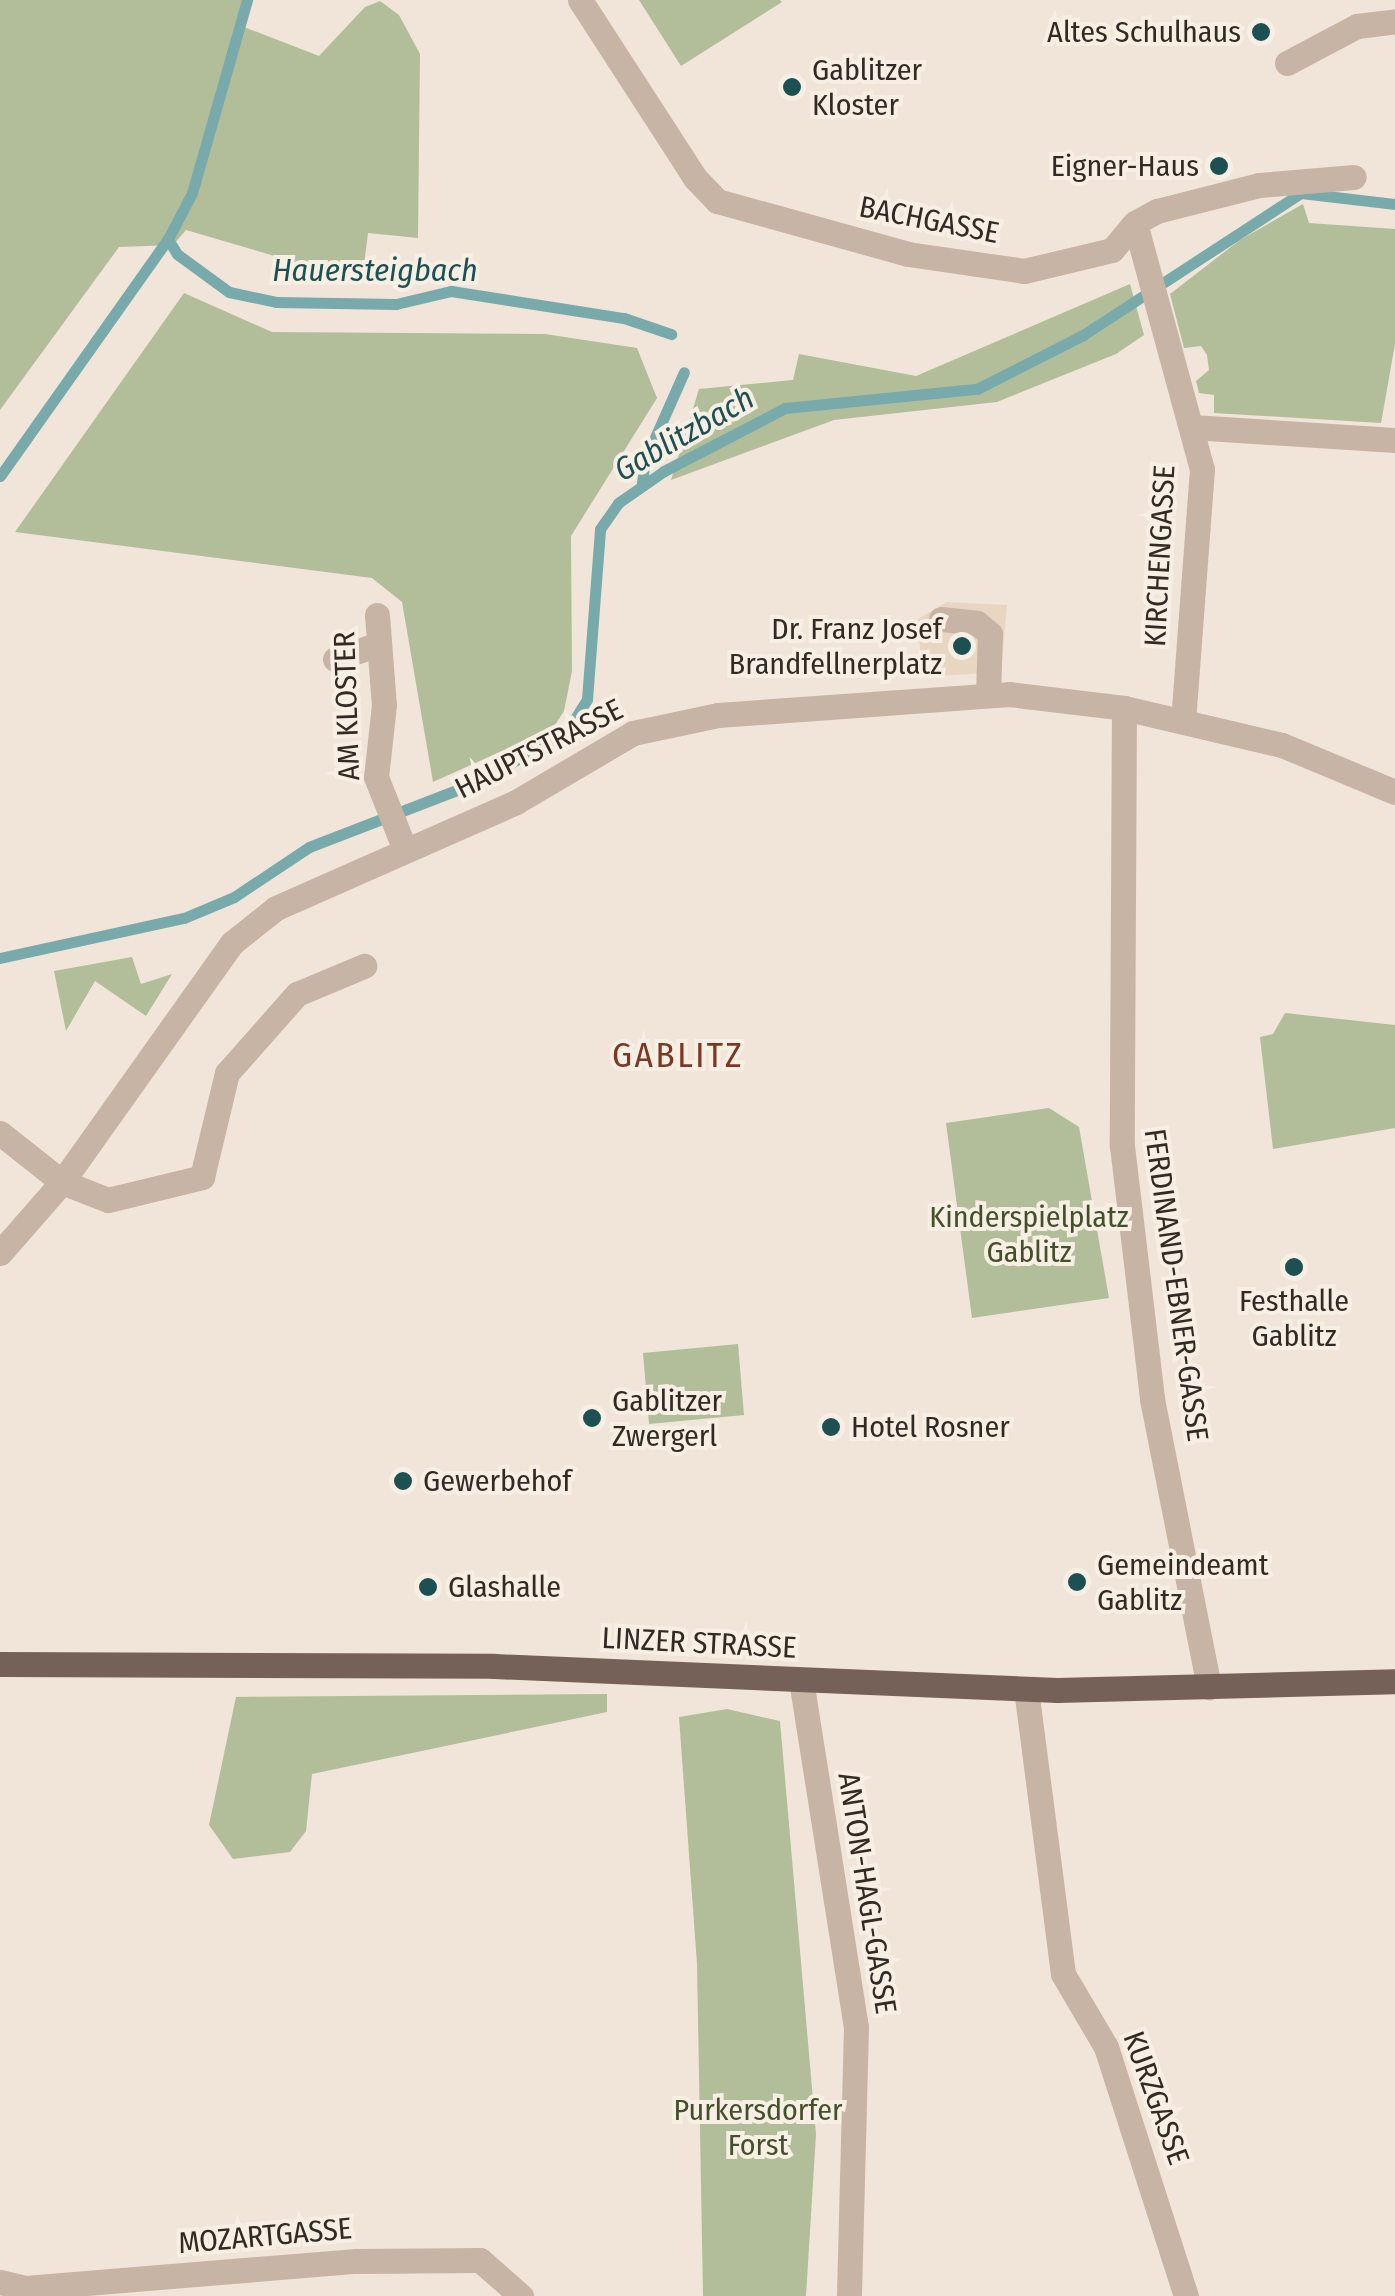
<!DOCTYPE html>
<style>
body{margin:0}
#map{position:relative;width:1395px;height:2296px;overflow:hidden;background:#f0e5d8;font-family:"Fira Sans Condensed",sans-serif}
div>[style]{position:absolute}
.green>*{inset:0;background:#b2be99}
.plaza>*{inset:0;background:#e8d6c0}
.stream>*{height:11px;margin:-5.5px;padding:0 5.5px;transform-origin:5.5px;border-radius:5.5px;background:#78aaac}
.minor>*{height:25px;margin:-12.5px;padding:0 12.5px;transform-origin:12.5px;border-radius:12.5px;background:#c7b4a5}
.major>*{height:25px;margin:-12.5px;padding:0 12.5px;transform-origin:12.5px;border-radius:12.5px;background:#756157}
.dots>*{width:28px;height:28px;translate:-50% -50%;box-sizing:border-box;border:5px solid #f8efe4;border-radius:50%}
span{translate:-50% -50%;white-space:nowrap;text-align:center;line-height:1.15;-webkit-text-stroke:8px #f8efe4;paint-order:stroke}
.poi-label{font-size:30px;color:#332a26}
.right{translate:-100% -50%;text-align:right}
.left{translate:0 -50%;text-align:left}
.street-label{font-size:30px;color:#332a26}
.park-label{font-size:30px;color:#43512b}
.water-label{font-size:32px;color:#1d5053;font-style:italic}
.quarter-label{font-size:35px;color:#7f3722;letter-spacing:2.5px}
</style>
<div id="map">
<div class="green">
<i style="clip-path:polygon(0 0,252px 0,244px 27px,319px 56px,365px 7px,380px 1px,399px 15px,420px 54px,418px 238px,368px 233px,363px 273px,305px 265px,186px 230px,173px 245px,119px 247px,0 410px)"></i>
<i style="clip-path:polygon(639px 0,780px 0,782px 2px,681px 66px)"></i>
<i style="clip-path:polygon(1303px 204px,1309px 223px,1395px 229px,1395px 344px,1381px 423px,1214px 413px,1214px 395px,1199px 393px,1196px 381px,1209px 370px,1207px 355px,1201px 346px,1184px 348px,1170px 294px,1240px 240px)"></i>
<i style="clip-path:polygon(1130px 284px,1144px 335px,1116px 354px,997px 402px,834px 420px,671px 480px,699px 389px,793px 380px,799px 354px,916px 376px)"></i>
<i style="clip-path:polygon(184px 293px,272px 332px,545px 334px,637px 348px,657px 398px,571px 536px,572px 671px,564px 711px,553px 728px,433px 782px,402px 602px,372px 578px,15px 532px)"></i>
<i style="clip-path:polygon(132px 957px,141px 984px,172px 974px,146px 1016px,95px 981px,66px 1031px,54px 971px)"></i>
<i style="clip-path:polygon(1285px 1013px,1395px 1025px,1395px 1128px,1273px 1149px,1260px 1037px,1273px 1034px)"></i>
<i style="clip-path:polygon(1049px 1108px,1079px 1127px,1109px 1298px,972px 1318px,946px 1123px)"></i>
<i style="clip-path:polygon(738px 1344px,744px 1415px,649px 1424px,643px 1353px)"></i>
<i style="clip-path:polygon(607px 1694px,607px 1712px,312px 1774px,306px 1831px,290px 1852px,233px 1859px,209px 1825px,236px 1697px)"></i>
<i style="clip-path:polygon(727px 1709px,780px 1721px,816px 2134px,806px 2296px,703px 2296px,697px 1964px,679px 1717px)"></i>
</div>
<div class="plaza">
<i style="clip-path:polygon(947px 602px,1007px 605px,1001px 672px,922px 677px,918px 619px)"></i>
</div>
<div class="stream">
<i style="left:247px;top:0;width:201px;rotate:105.9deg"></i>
<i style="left:192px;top:193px;width:52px;rotate:117.6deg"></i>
<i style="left:168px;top:239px;width:17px;rotate:59deg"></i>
<i style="left:177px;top:254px;width:64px;rotate:36.2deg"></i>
<i style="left:229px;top:292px;width:48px;rotate:12deg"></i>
<i style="left:276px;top:302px;width:120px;rotate:1deg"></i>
<i style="left:396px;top:304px;width:57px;rotate:-13.3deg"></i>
<i style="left:451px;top:291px;width:175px;rotate:8.9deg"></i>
<i style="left:624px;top:318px;width:50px;rotate:18.8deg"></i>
<i style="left:0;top:476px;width:291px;rotate:-54.7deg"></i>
<i style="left:642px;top:483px;width:23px;rotate:-83deg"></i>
<i style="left:645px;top:460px;width:96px;rotate:-66.1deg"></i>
<i style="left:0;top:958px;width:188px;rotate:-12.3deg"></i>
<i style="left:184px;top:918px;width:54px;rotate:-22.8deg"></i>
<i style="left:234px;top:897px;width:90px;rotate:-33.7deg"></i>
<i style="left:309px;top:847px;width:175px;rotate:-21.1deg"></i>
<i style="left:472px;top:784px;width:107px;rotate:-28.5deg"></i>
<i style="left:566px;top:733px;width:40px;rotate:-58deg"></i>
<i style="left:587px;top:699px;width:170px;rotate:-85.6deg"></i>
<i style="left:600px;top:529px;width:32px;rotate:-55deg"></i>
<i style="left:618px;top:503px;width:56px;rotate:-34.8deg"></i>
<i style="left:664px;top:471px;width:136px;rotate:-27.5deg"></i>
<i style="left:785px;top:408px;width:193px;rotate:-5.7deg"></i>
<i style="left:977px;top:389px;width:119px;rotate:-27deg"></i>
<i style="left:1083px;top:335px;width:260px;rotate:-33.1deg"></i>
<i style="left:1301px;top:193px;width:95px;rotate:6.7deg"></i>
</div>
<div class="minor">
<i style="left:580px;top:0;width:212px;rotate:57.1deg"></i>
<i style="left:695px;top:178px;width:32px;rotate:46deg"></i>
<i style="left:717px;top:201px;width:198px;rotate:15.5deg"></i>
<i style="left:908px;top:254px;width:117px;rotate:8.3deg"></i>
<i style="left:1024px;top:271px;width:90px;rotate:-13.4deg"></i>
<i style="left:1112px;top:250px;width:35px;rotate:-50deg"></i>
<i style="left:1135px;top:223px;width:25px;rotate:-29deg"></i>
<i style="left:1157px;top:211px;width:105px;rotate:-14.3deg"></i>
<i style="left:1259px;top:185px;width:95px;rotate:-4.8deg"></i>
<i style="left:1287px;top:63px;width:79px;rotate:-27.9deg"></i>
<i style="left:1357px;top:26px;width:38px;rotate:-7deg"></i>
<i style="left:1135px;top:223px;width:255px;rotate:74.8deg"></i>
<i style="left:1202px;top:469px;width:252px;rotate:94.3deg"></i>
<i style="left:1192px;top:427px;width:203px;rotate:3.7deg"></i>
<i style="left:377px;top:615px;width:90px;rotate:85.6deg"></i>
<i style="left:384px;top:705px;width:72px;rotate:96.3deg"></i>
<i style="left:376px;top:777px;width:79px;rotate:68.3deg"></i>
<i style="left:941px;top:619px;width:36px;rotate:6deg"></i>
<i style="left:977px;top:623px;width:17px;rotate:40deg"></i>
<i style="left:990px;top:634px;width:60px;rotate:91.9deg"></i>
<i style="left:335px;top:659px;width:46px;rotate:-18.8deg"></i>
<i style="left:1124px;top:708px;width:438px;rotate:90.3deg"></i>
<i style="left:1122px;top:1146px;width:255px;rotate:83.2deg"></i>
<i style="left:1152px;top:1399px;width:294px;rotate:78.8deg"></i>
<i style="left:0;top:1133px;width:79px;rotate:38.3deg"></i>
<i style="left:62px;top:1182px;width:49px;rotate:21.4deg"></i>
<i style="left:108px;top:1200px;width:97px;rotate:-13.7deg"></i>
<i style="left:202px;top:1177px;width:107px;rotate:-76.5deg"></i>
<i style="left:227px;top:1073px;width:106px;rotate:-48.5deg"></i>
<i style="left:297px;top:994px;width:73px;rotate:-22.7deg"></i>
<i style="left:0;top:1253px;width:94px;rotate:-48.9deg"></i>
<i style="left:62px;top:1182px;width:293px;rotate:-54.6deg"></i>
<i style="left:232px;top:943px;width:56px;rotate:-38.5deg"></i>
<i style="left:276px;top:908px;width:262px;rotate:-23.8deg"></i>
<i style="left:516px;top:802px;width:136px;rotate:-30.5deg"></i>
<i style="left:633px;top:733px;width:87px;rotate:-12deg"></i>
<i style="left:718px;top:715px;width:292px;rotate:-4.1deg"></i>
<i style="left:1009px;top:694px;width:116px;rotate:6.9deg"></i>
<i style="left:1124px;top:708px;width:162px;rotate:13.2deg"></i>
<i style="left:1282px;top:745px;width:122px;rotate:22.6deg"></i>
<i style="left:801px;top:1680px;width:351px;rotate:81deg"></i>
<i style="left:856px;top:2027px;width:269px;rotate:91.5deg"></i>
<i style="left:1026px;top:1689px;width:287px;rotate:82.6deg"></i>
<i style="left:1063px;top:1974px;width:85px;rotate:59.5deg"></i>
<i style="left:1106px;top:2047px;width:262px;rotate:72.2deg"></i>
<i style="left:0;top:2282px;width:27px;rotate:13deg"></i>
<i style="left:26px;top:2288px;width:331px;rotate:-4.7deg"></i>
<i style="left:356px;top:2261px;width:124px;rotate:-0.5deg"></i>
<i style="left:480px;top:2260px;width:55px;rotate:41.3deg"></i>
</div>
<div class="major">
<i style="left:0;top:1664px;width:494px;rotate:0.2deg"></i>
<i style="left:494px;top:1666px;width:564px;rotate:2.44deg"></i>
<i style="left:1057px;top:1690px;width:338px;rotate:-1.5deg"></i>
</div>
<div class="dots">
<i style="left:1261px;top:32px;background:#1d5053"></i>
<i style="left:792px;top:87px;background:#1d5053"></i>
<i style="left:1219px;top:166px;background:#1d5053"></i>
<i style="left:962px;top:646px;background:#1d5053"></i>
<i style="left:1294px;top:1267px;background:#1d5053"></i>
<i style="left:592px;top:1418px;background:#1d5053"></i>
<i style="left:831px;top:1427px;background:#1d5053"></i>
<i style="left:403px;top:1481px;background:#1d5053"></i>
<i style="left:1077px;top:1582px;background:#1d5053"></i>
<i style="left:428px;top:1587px;background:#1d5053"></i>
</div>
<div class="poi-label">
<span class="right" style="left:1241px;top:32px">Altes Schulhaus</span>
<span class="left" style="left:812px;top:87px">Gablitzer<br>Kloster</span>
<span class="right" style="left:1199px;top:166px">Eigner-Haus</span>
<span class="right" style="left:942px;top:646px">Dr. Franz Josef<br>Brandfellnerplatz</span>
<span style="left:1294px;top:1318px">Festhalle<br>Gablitz</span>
<span class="left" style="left:612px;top:1418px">Gablitzer<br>Zwergerl</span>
<span class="left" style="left:851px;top:1427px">Hotel Rosner</span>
<span class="left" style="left:423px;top:1481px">Gewerbehof</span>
<span class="left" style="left:1097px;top:1582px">Gemeindeamt<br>Gablitz</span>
<span class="left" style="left:448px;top:1587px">Glashalle</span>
</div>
<div class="street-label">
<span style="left:929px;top:220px;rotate:11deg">BACHGASSE</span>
<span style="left:1160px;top:556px;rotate:-87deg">KIRCHENGASSE</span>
<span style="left:347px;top:706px;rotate:-92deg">AM KLOSTER</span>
<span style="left:539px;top:749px;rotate:-27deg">HAUPTSTRASSE</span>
<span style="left:1176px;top:1285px;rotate:82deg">FERDINAND-EBNER-GASSE</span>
<span style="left:699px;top:1643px;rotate:3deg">LINZER STRASSE</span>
<span style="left:867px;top:1893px;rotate:81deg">ANTON-HAGL-GASSE</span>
<span style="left:1156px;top:2098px;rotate:70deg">KURZGASSE</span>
<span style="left:265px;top:2236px;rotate:-5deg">MOZARTGASSE</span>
</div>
<div class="park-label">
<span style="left:1029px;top:1234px">Kinderspielplatz<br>Gablitz</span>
<span style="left:758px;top:2127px">Purkersdorfer<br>Forst</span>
</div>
<div class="water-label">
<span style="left:375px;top:270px">Hauersteigbach</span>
<span style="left:684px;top:434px;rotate:-30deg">Gablitzbach</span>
</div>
<div class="quarter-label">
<span style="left:678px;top:1055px">GABLITZ</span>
</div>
</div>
